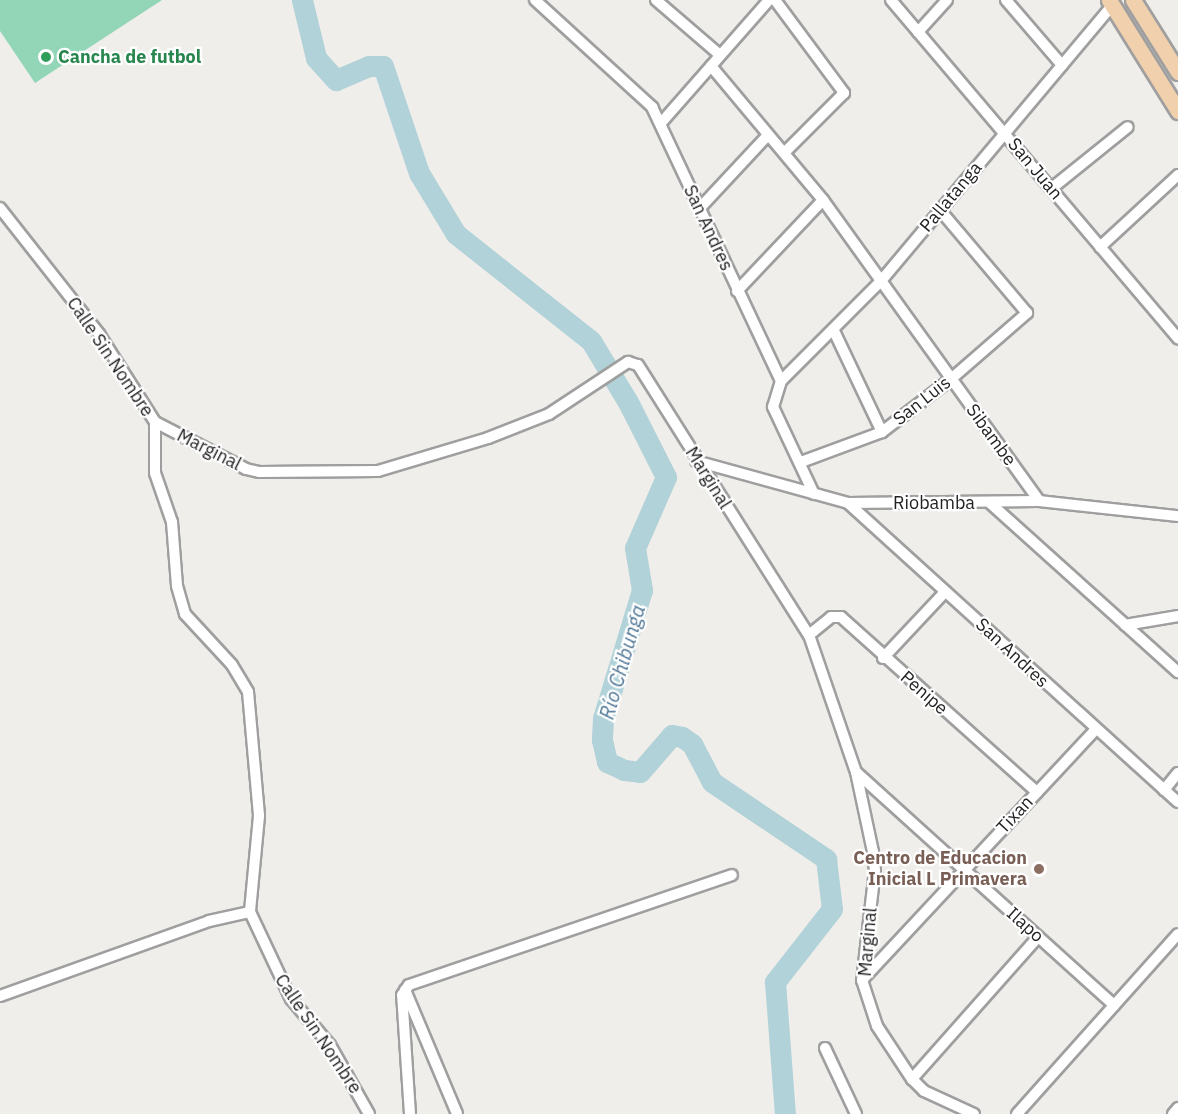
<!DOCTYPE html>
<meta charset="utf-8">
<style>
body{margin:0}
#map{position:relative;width:1178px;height:1114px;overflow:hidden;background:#f0eeea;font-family:"IBM Plex Sans",sans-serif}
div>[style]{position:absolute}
.pitch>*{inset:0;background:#92d5b7}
.river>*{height:21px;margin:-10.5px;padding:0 10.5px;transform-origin:10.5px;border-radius:10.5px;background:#b0d2d8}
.roads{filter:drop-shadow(2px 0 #9f9f9f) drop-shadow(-2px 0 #9f9f9f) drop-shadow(0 2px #9f9f9f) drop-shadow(0 -2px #9f9f9f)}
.minor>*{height:10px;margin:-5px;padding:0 5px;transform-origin:5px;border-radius:5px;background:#fff}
.primary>*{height:15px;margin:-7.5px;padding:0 7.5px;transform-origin:7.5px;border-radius:7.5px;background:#f1d0ae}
.dots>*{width:16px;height:16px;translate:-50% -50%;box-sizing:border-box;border:3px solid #fff;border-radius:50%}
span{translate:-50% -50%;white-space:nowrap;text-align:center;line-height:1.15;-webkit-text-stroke:4.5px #fff;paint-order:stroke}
.leisure-label{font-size:18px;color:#27864d;font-weight:700}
.left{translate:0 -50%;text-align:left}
.street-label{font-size:18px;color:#222}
.education-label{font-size:18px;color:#785e54;font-weight:700}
.right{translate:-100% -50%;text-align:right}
.water-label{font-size:20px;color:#527897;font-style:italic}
</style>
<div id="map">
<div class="pitch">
<i style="clip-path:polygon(0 0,162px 0,35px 83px,0 31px)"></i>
</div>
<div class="river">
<i style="left:302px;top:0;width:60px;rotate:76.4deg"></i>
<i style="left:316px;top:58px;width:30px;rotate:48deg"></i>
<i style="left:336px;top:80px;width:36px;rotate:-23deg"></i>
<i style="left:369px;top:66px;width:14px"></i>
<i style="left:383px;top:66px;width:113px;rotate:71.4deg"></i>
<i style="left:419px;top:173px;width:71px;rotate:58.8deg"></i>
<i style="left:456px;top:234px;width:172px;rotate:38.4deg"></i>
<i style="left:591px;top:341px;width:71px;rotate:58.8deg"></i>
<i style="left:628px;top:402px;width:84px;rotate:63.1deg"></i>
<i style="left:666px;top:477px;width:77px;rotate:113.6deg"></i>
<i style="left:635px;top:548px;width:43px;rotate:80.5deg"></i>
<i style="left:642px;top:590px;width:134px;rotate:106.9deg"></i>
<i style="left:603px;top:718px;width:22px;rotate:93deg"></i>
<i style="left:602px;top:740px;width:23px;rotate:77deg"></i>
<i style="left:607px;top:762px;width:19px;rotate:25deg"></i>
<i style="left:624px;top:770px;width:16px;rotate:7deg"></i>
<i style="left:640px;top:772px;width:49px;rotate:-49.1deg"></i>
<i style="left:672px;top:735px;width:10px;rotate:11deg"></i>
<i style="left:682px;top:737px;width:12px;rotate:35deg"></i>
<i style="left:692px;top:744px;width:43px;rotate:62.2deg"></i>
<i style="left:712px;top:782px;width:138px;rotate:34deg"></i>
<i style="left:826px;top:859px;width:50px;rotate:83.2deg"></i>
<i style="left:832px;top:909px;width:93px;rotate:128deg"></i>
<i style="left:775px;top:982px;width:132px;rotate:85.7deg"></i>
</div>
<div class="roads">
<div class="minor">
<i style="left:535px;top:0;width:159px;rotate:42.4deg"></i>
<i style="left:652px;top:107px;width:303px;rotate:64.8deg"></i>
<i style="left:781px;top:381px;width:27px;rotate:107deg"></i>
<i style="left:773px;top:407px;width:96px;rotate:64.8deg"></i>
<i style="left:656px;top:0;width:84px;rotate:40.7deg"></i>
<i style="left:775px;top:0;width:116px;rotate:53.4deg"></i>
<i style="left:844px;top:93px;width:83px;rotate:135deg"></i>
<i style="left:891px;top:0;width:444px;rotate:49.7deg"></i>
<i style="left:1006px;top:0;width:86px;rotate:49.3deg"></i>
<i style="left:918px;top:32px;width:43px;rotate:-47.8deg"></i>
<i style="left:711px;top:66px;width:175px;rotate:50.1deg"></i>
<i style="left:823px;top:200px;width:370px;rotate:54.3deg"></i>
<i style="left:661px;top:123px;width:164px;rotate:-48.7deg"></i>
<i style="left:1052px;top:188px;width:97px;rotate:-38.8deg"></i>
<i style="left:0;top:208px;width:160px;rotate:51.8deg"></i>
<i style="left:99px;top:334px;width:104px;rotate:57.5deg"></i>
<i style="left:155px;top:422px;width:51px;rotate:90deg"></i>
<i style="left:155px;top:473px;width:52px;rotate:70.9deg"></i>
<i style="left:172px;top:522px;width:64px;rotate:85.5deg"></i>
<i style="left:177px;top:586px;width:29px;rotate:74deg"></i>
<i style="left:185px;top:614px;width:69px;rotate:47.3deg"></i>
<i style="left:232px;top:665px;width:31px;rotate:59deg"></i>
<i style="left:248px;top:692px;width:124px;rotate:84.9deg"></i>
<i style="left:259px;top:816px;width:96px;rotate:95.4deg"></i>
<i style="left:250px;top:912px;width:96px;rotate:64.8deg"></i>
<i style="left:291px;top:999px;width:60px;rotate:49.7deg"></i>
<i style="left:330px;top:1045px;width:79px;rotate:60.5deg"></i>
<i style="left:699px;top:209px;width:101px;rotate:-47deg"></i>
<i style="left:1100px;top:247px;width:106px;rotate:-42.7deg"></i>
<i style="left:737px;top:291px;width:125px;rotate:-46.6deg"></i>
<i style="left:834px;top:331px;width:112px;rotate:64.6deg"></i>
<i style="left:781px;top:381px;width:141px;rotate:-45deg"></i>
<i style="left:881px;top:281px;width:361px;rotate:-50deg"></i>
<i style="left:155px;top:422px;width:102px;rotate:27.3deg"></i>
<i style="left:246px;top:469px;width:13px;rotate:13deg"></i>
<i style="left:259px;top:472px;width:119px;rotate:-0.5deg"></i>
<i style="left:378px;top:471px;width:115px;rotate:-16.7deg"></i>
<i style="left:488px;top:438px;width:66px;rotate:-21.5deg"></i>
<i style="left:549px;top:414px;width:95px;rotate:-33.4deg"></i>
<i style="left:628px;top:362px;width:10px;rotate:17deg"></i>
<i style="left:638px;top:365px;width:320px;rotate:57.7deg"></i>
<i style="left:809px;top:635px;width:145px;rotate:71.1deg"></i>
<i style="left:856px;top:772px;width:82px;rotate:78deg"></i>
<i style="left:873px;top:852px;width:18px;rotate:84deg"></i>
<i style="left:875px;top:870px;width:111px;rotate:96.7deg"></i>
<i style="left:862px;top:980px;width:48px;rotate:71.9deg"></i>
<i style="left:877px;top:1026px;width:64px;rotate:56.6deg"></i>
<i style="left:912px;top:1079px;width:17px;rotate:45deg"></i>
<i style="left:924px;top:1091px;width:55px;rotate:24.7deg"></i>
<i style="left:696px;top:461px;width:158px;rotate:15.4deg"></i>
<i style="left:848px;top:503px;width:191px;rotate:-0.6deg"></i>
<i style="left:1039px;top:501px;width:140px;rotate:6.2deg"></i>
<i style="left:801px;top:462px;width:86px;rotate:-20.3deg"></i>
<i style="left:882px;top:432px;width:87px;rotate:-37.5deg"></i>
<i style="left:951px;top:379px;width:101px;rotate:-41deg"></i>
<i style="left:1027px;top:313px;width:135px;rotate:-130.2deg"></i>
<i style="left:848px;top:503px;width:445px;rotate:42.2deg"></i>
<i style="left:990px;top:503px;width:253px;rotate:42deg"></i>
<i style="left:1125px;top:625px;width:54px;rotate:-9.6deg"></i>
<i style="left:809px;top:635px;width:28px;rotate:-39deg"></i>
<i style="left:831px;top:617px;width:10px"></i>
<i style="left:841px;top:617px;width:263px;rotate:41.8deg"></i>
<i style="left:883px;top:658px;width:91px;rotate:-46.8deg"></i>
<i style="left:856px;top:772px;width:348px;rotate:42.1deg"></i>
<i style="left:1164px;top:790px;width:22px;rotate:-51deg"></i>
<i style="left:862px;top:980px;width:342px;rotate:-47deg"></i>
<i style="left:405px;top:990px;width:134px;rotate:67.2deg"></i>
<i style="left:0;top:996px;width:222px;rotate:-19.7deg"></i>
<i style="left:209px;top:921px;width:42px;rotate:-12.4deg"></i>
<i style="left:825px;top:1048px;width:73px;rotate:64.8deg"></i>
<i style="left:912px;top:1079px;width:190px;rotate:-48.4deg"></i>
<i style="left:410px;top:1114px;width:119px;rotate:-93.8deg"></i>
<i style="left:402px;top:995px;width:12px;rotate:-55deg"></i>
<i style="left:409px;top:985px;width:341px;rotate:-18.8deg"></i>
<i style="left:1017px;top:1114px;width:241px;rotate:-48.2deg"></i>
<i style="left:1173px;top:1114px;width:8px;rotate:-50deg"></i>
</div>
<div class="primary">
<i style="left:1109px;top:0;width:131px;rotate:58.1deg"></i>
<i style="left:1133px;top:0;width:85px;rotate:58deg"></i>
</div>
</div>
<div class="dots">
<i style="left:46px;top:57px;background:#2e9e5b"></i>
<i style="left:1039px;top:869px;background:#8d6e63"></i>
</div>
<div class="leisure-label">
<span class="left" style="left:58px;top:57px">Cancha de futbol</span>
</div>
<div class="street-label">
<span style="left:1035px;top:169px;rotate:50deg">San Juan</span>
<span style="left:951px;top:197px;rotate:-50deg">Pallatanga</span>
<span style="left:708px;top:228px;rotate:65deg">San Andres</span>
<span style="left:110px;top:357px;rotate:56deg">Calle Sin Nombre</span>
<span style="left:922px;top:401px;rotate:-38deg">San Luis</span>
<span style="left:991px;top:435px;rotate:54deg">Sibambe</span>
<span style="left:209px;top:450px;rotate:27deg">Marginal</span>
<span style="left:708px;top:478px;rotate:58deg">Marginal</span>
<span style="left:934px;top:503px">Riobamba</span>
<span style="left:1012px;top:653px;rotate:43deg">San Andres</span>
<span style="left:924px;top:693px;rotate:41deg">Penipe</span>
<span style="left:1015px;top:815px;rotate:-47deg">Tixan</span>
<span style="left:1025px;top:925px;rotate:42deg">Ilapo</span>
<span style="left:868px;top:942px;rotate:-85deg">Marginal</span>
<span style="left:318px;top:1034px;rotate:56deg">Calle Sin Nombre</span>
</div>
<div class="education-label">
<span class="right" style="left:1027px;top:869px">Centro de Educacion<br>Inicial L Primavera</span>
</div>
<div class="water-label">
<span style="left:622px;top:662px;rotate:-74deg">Río Chibunga</span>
</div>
</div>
